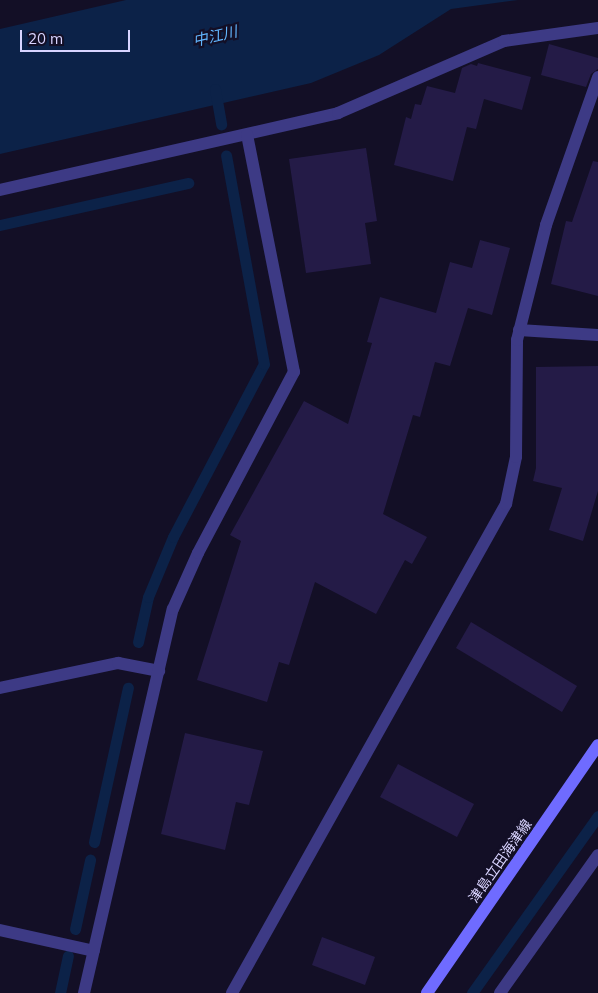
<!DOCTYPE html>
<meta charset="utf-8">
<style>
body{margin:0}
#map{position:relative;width:598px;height:993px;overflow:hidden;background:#130f26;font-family:Mulish,"Noto Sans JP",sans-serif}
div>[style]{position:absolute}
.water>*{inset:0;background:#0c2248}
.stream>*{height:11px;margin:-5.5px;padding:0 5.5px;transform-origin:5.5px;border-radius:5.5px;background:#0c2248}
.building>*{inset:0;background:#241b47}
.service>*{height:12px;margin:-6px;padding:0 6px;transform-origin:6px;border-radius:6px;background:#3d3a85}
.minor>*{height:12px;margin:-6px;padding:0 6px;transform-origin:6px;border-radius:6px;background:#3d3a85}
.secondary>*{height:12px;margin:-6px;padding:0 6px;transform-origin:6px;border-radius:6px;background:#6f6bff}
span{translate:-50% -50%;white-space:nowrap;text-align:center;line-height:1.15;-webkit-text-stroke:4.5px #130f26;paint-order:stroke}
.street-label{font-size:14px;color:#d9d4ff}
.water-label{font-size:15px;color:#62b6ff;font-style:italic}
.scale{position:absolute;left:20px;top:30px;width:110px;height:22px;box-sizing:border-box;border:2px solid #d9d4ff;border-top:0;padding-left:6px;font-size:15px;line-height:18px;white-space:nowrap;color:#d9d4ff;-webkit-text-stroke:4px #130f26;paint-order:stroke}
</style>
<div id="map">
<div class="water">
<i style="clip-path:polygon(126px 0,518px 0,451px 9px,379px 55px,311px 83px,0 154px,0 29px)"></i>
</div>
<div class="stream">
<i style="left:215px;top:89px;width:36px;rotate:80deg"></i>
<i style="left:0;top:225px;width:193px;rotate:-12.6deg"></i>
<i style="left:138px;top:642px;width:46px;rotate:-77.5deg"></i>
<i style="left:148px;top:597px;width:65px;rotate:-67.4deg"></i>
<i style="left:173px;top:537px;width:195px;rotate:-62.3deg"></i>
<i style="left:264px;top:364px;width:212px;rotate:-100.3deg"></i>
<i style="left:94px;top:842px;width:158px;rotate:-77.6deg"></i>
<i style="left:75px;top:929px;width:71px;rotate:-77.7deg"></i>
<i style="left:60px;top:993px;width:38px;rotate:-78deg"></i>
<i style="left:472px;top:993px;width:217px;rotate:-54.6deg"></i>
</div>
<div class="building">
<i style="clip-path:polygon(549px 44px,598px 58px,598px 69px,591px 74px,586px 87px,541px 75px)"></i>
<i style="clip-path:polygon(478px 63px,531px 77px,522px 110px,484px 99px,476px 129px,467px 127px,453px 181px,394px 165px,406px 117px,411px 119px,415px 104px,421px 105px,427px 86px,455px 93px,462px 68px,471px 64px,477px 66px)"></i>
<i style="clip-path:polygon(366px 148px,377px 221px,365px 223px,371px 264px,306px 273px,289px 159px)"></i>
<i style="clip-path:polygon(593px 161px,598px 162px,598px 296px,551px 284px,566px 221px,572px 222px)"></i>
<i style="clip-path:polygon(480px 240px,510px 248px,492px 315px,468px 308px,450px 366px,435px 362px,420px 417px,413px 415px,383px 514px,427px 537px,412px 564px,405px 560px,376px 614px,315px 582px,289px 665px,279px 662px,267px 702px,197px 680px,241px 541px,230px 535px,304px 401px,348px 424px,372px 343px,367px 342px,380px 297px,436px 313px,450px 262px,472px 268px)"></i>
<i style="clip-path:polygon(598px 366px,598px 491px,583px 541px,549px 530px,562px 488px,533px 481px,536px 468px,536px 367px)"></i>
<i style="clip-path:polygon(471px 622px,577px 686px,562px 712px,456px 648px)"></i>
<i style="clip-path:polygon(185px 733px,263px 751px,249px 805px,236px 802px,225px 850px,161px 834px)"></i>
<i style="clip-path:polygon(398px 764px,474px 804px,457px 837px,380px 797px)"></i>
<i style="clip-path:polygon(322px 937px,375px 957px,365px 985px,312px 965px)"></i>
</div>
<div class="service">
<i style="left:519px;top:330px;width:79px;rotate:3.6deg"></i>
</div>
<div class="minor">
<i style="left:0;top:190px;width:347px;rotate:-12.8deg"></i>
<i style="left:338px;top:113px;width:181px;rotate:-23.4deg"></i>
<i style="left:504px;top:41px;width:95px;rotate:-7.9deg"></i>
<i style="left:0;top:688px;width:121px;rotate:-12deg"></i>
<i style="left:118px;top:663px;width:42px;rotate:11deg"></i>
<i style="left:0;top:930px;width:96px;rotate:12.6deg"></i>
<i style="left:84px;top:993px;width:394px;rotate:-77deg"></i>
<i style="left:173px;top:609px;width:61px;rotate:-65.9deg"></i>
<i style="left:198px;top:553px;width:205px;rotate:-62.1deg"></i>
<i style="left:294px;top:372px;width:242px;rotate:-101.2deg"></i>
<i style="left:232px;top:993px;width:561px;rotate:-60.74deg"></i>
<i style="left:506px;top:504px;width:48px;rotate:-78deg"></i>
<i style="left:516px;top:457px;width:117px;rotate:-89.5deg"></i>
<i style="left:517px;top:340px;width:119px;rotate:-75.8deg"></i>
<i style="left:546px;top:225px;width:157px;rotate:-70.6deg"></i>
<i style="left:500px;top:993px;width:169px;rotate:-54.6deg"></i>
</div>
<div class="secondary">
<i style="left:427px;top:993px;width:301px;rotate:-55.4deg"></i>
</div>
<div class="street-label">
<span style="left:500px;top:861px;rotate:-55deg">津島立田海津線</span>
</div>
<div class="water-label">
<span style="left:215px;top:36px;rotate:-13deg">中江川</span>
</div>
<div class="scale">20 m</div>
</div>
